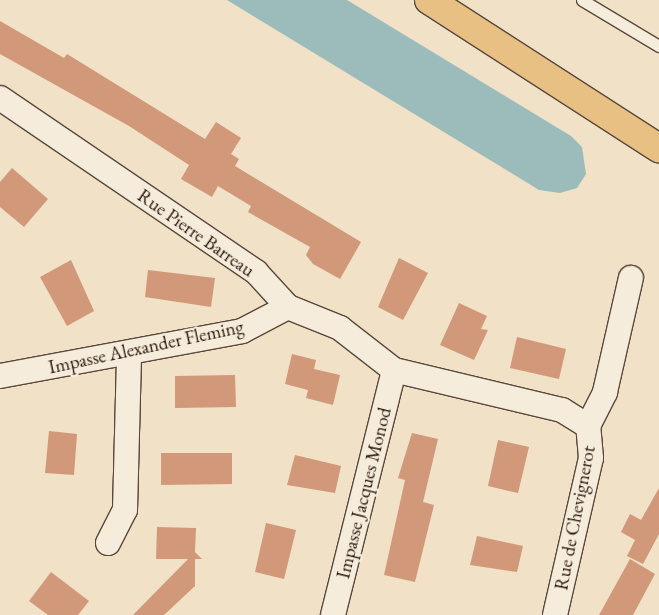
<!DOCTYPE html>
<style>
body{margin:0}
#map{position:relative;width:659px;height:615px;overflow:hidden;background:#f0e1c7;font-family:"EB Garamond",serif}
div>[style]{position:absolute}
.water>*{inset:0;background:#9cbcbc}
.building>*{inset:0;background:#d19879}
.roads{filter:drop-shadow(1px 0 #59483b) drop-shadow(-1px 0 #59483b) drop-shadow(0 1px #59483b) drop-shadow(0 -1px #59483b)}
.service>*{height:11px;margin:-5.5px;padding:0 5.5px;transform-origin:5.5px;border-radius:5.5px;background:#f5ecdb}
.minor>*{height:24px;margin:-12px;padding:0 12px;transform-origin:12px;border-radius:12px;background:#f5ecdb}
.primary>*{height:28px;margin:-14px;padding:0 14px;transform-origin:14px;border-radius:14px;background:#e8c084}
span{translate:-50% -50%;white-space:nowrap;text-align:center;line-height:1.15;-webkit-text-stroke:4.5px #f5ecdb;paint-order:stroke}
.street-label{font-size:19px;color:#27150c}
</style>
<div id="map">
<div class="water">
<i style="clip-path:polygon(227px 0,347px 0,571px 136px,582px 147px,586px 174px,577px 188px,560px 193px,539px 190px)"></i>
</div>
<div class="building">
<i style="clip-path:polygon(0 21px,64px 58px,67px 54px,205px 139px,216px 122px,241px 138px,231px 154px,239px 159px,235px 166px,361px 242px,340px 279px,313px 264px,306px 255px,310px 247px,248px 212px,251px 206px,218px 186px,212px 197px,181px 179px,189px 165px,129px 126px,0 54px)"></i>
<i style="clip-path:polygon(12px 168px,48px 199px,24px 227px,0 207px,0 182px)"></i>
<i style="clip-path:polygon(399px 258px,428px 273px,403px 320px,378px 307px)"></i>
<i style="clip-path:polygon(71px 260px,94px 311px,67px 326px,40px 277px)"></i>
<i style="clip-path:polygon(148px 270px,215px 278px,211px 307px,145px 297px)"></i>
<i style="clip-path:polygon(459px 303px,487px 316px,481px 329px,488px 330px,474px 360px,440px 345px)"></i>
<i style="clip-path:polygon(517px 337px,566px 349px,559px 379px,510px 368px)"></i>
<i style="clip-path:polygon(292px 354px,316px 360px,314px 369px,340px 375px,333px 405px,306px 398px,308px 390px,285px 384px)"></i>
<i style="clip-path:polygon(235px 375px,236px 407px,175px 408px,175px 376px)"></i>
<i style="clip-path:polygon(49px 431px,77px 434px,74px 475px,45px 473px)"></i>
<i style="clip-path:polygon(412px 433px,438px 439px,423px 502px,434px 505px,415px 582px,384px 575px,405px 480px,398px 478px)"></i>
<i style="clip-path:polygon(498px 440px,529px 447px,518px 493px,488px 486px)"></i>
<i style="clip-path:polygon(161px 453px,232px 453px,232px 484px,161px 485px)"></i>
<i style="clip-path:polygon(295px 455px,341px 466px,335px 493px,287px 485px)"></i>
<i style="clip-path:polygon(659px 488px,659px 534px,643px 564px,627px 556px,635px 540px,621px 532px,630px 514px,641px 520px)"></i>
<i style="clip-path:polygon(266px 523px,296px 530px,284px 579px,255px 572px)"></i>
<i style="clip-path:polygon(157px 527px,196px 528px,195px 552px,202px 559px,195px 559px,195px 586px,164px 615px,133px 615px,188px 559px,156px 559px)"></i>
<i style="clip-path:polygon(477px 536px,523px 546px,517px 572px,470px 565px)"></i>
<i style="clip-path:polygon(630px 559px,655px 574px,633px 615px,599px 615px)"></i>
<i style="clip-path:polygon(51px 572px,89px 601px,78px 615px,48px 615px,29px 601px)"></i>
</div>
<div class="roads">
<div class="service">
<i style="left:582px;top:0;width:90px;rotate:30.9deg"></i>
</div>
<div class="minor">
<i style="left:0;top:98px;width:310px;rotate:34.2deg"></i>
<i style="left:256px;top:272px;width:47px;rotate:47.6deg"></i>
<i style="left:288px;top:307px;width:56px;rotate:22deg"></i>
<i style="left:340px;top:328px;width:68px;rotate:37.9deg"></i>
<i style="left:394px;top:370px;width:173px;rotate:13.4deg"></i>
<i style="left:562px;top:410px;width:31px;rotate:32deg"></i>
<i style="left:0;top:376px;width:246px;rotate:-10.5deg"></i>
<i style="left:242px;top:331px;width:52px;rotate:-27.6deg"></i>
<i style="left:108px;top:543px;width:37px;rotate:-63deg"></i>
<i style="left:125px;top:510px;width:155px;rotate:-88.5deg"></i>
<i style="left:333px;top:615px;width:252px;rotate:-76deg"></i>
<i style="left:555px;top:615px;width:161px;rotate:-77.1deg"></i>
<i style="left:591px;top:458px;width:32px;rotate:-95deg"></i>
<i style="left:588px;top:426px;width:38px;rotate:-63deg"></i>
<i style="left:605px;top:392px;width:117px;rotate:-77.2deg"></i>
</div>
<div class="primary">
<i style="left:429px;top:0;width:274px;rotate:32.8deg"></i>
</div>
</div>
<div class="street-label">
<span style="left:196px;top:233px;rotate:35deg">Rue Pierre Barreau</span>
<span style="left:146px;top:347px;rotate:-12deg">Impasse Alexander Fleming</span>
<span style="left:364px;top:493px;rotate:-76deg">Impasse Jacques Monod</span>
<span style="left:575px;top:518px;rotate:-79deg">Rue de Chevignerot</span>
</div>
</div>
